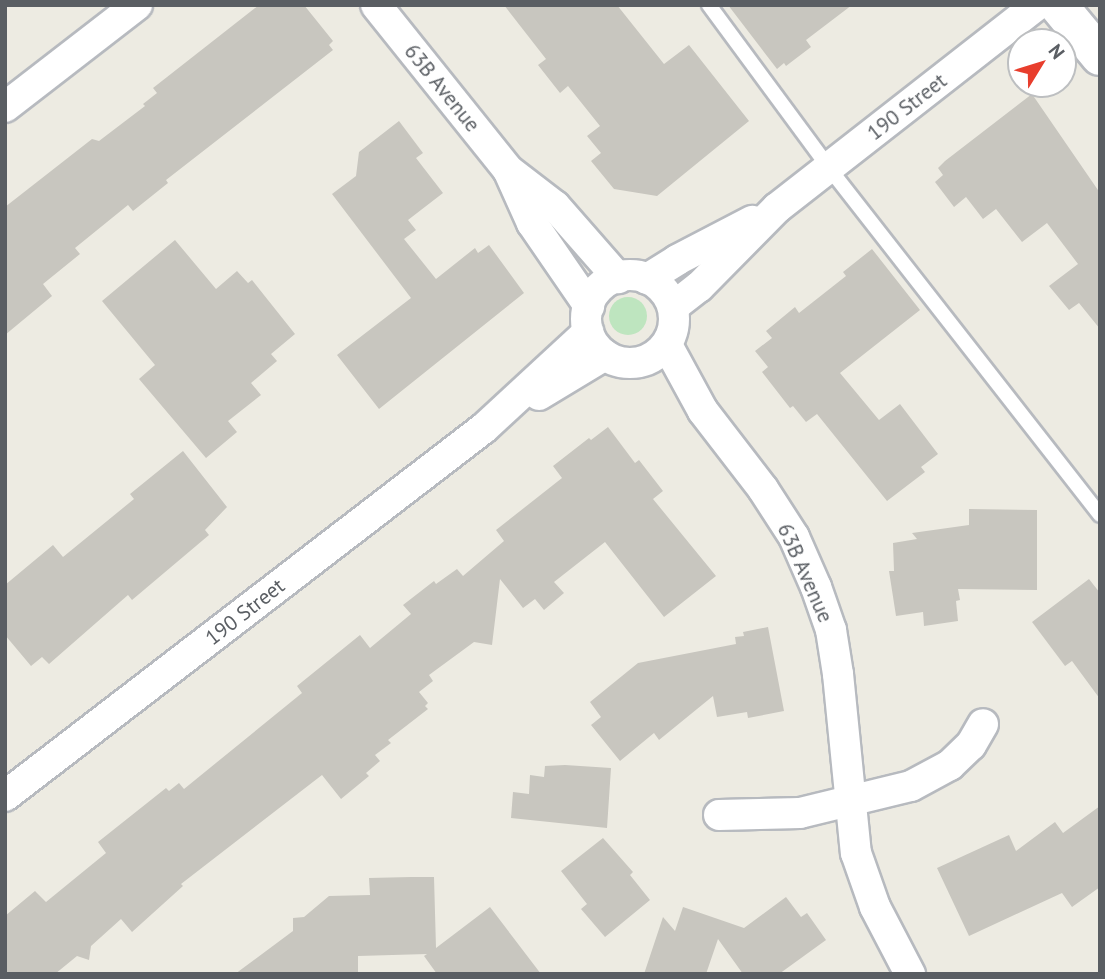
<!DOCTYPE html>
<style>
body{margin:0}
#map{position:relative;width:1105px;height:979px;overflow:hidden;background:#edebe2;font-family:"PT Sans",sans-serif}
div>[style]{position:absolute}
.green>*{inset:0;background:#bee5bf}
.round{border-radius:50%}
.building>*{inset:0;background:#c8c6bf}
.roads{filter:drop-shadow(2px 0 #b7babf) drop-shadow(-2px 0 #b7babf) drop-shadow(0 2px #b7babf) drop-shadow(0 -2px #b7babf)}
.lane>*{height:14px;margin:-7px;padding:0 7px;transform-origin:7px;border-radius:7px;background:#fff}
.street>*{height:30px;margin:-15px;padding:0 15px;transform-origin:15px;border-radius:15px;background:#fff}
.street>.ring{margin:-15px;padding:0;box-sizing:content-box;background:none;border:30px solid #fff;border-radius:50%}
.secondary>*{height:38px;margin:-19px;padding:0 19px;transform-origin:19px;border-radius:19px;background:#fff}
span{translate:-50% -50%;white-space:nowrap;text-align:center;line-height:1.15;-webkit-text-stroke:5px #fff;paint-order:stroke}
.street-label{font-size:21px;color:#5a5e63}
.frame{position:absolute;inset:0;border:7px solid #5a5e63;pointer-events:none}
.north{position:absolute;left:1007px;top:28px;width:70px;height:70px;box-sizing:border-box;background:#fff;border:2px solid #bdbfc1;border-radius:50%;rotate:52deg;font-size:19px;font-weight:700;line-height:28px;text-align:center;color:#5a5e63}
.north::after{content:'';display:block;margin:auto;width:24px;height:32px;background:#e83e2d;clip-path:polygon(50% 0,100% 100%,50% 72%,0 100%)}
</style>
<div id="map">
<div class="green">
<i class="round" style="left:609px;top:297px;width:38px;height:38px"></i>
</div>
<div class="building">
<i style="clip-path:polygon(259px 5px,304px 5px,333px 41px,329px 45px,333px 50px,166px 180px,168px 183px,133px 211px,128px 205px,75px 248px,80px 254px,43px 284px,52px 296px,5px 335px,5px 207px,92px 139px,99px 141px,145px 106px,143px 104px,157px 93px,153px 88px)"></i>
<i style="clip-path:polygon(504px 5px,617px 5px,664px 64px,689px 45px,749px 121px,657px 196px,614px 189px,591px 161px,601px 153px,587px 136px,600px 126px,568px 86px,560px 93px,538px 65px,546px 59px)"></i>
<i style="clip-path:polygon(728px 5px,852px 5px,806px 40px,811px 47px,786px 66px,784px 63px,777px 69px)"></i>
<i style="clip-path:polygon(1032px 94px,1100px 193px,1100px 329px,1079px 303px,1069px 310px,1049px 286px,1078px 264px,1047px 223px,1022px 242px,996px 209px,983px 219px,966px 197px,954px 207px,935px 182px,943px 175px,938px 168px,945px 161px)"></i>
<i style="clip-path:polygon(399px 121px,423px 153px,416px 158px,443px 193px,408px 220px,416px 230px,404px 239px,436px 279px,475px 248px,478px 253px,489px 245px,524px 293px,379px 409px,337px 355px,411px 298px,332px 194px,356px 176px,359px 152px)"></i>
<i style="clip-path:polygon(175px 240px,216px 289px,237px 271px,248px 283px,252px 280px,295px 334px,271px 354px,277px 361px,251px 383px,261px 395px,228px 421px,237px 432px,206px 458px,139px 379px,155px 365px,102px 301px)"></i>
<i style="clip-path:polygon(872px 249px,920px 310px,840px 373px,879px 420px,900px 404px,938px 454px,921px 467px,925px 472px,887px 501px,817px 414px,806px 422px,793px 406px,790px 408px,762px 372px,768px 367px,755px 351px,772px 338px,766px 331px,795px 307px,799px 313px,846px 276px,843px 272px)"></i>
<i style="clip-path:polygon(608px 427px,635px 463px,639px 460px,663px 491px,653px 499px,716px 576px,664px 617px,605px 542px,554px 582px,564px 593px,544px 610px,535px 599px,523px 608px,500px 579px,492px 645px,474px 642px,429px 675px,433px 681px,419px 692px,428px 703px,425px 706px,428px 709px,388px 740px,391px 743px,375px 755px,380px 761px,366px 773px,369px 776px,341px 799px,322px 775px,181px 884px,183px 886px,132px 932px,121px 919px,91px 946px,89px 960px,77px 956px,55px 974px,5px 974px,5px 916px,35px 891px,46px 902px,106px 853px,98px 842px,166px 788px,169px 791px,179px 783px,184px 789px,302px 693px,297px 686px,360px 635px,370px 648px,411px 614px,403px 605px,434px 581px,436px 584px,457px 569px,463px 576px,504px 541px,496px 530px,562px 478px,553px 466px,589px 438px,591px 440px)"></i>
<i style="clip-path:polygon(183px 451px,227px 507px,205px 530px,209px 535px,132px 600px,128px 595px,49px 664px,42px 657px,31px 666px,5px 635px,5px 585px,53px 545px,63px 557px,134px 499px,130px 494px)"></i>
<i style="clip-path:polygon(969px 509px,1037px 510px,1037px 590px,958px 589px,960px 600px,956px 601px,958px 621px,924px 626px,923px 612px,896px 616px,889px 571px,894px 571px,893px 543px,917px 539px,912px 533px,969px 525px)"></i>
<i style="clip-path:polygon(1089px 579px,1100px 593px,1100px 699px,1072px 661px,1065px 666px,1032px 622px)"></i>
<i style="clip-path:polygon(768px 627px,784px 711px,748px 718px,747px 712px,717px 717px,713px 696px,659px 740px,654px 733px,620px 761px,591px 725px,601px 717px,590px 702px,638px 663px,736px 644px,735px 637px,744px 636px,743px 632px)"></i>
<i style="clip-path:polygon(565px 765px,611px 768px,607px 828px,511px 818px,513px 792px,529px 794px,530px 775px,544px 777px,545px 766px)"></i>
<i style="clip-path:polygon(1100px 806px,1100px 887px,1072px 907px,1062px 893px,969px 936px,937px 868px,1009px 835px,1016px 851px,1055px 822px,1063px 833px)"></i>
<i style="clip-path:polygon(603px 838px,633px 872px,630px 875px,650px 900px,605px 937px,581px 909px,587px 904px,561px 871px)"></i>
<i style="clip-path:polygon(411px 877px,434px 877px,436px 948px,490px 907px,541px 974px,437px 974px,424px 956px,427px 954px,358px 956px,358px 974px,235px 974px,293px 931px,293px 918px,304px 917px,329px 896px,370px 895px,369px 878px)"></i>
<i style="clip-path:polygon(786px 897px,801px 917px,807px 913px,826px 940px,779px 974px,743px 974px,718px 939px,706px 974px,644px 974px,663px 917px,675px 931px,683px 907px,744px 928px)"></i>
</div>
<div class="roads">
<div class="lane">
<i style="left:709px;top:5px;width:202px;rotate:53.6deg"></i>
<i style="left:829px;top:168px;width:440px;rotate:52deg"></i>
</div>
<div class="street">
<i style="left:376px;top:5px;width:211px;rotate:51.3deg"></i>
<i style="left:508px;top:170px;width:59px;rotate:37.5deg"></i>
<i style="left:555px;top:206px;width:96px;rotate:48.8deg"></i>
<i style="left:5px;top:107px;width:167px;rotate:-37.7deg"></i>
<i style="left:510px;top:174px;width:54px;rotate:65.8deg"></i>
<i style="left:532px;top:223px;width:101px;rotate:55.5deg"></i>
<i class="ring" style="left:586px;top:275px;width:58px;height:58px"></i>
<i style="left:647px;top:279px;width:36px;rotate:-32deg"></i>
<i style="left:677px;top:260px;width:85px;rotate:-27.5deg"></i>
<i style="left:673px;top:307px;width:33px;rotate:-38deg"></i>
<i style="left:699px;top:287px;width:111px;rotate:-45.4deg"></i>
<i style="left:777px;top:208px;width:330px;rotate:-38deg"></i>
<i style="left:667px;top:345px;width:75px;rotate:61.4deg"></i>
<i style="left:703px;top:411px;width:98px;rotate:52.4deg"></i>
<i style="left:763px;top:489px;width:57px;rotate:57.1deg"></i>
<i style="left:794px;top:537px;width:55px;rotate:66.3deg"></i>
<i style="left:816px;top:587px;width:46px;rotate:70.8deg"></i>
<i style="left:831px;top:630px;width:45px;rotate:81deg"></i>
<i style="left:838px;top:674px;width:180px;rotate:84.3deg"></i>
<i style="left:856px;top:853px;width:57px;rotate:70.6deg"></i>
<i style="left:875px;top:907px;width:76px;rotate:62.4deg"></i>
<i style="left:539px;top:395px;width:77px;rotate:-31.2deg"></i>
<i style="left:5px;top:796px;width:604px;rotate:-37.53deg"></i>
<i style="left:484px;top:428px;width:142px;rotate:-42.7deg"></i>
<i style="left:719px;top:815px;width:81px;rotate:-1.4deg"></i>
<i style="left:800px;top:813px;width:114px;rotate:-13.7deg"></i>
<i style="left:911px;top:786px;width:44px;rotate:-28.3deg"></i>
<i style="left:950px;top:765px;width:29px;rotate:-44deg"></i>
<i style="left:971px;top:745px;width:24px;rotate:-60deg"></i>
</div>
<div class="secondary">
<i style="left:1058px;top:5px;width:66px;rotate:50.5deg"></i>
</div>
</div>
<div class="street-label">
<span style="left:442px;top:88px;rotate:51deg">63B Avenue</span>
<span style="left:907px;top:107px;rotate:-38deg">190 Street</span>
<span style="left:805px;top:573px;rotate:66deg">63B Avenue</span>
<span style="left:245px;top:612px;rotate:-38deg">190 Street</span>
</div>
<div class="frame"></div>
<div class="north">N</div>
</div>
